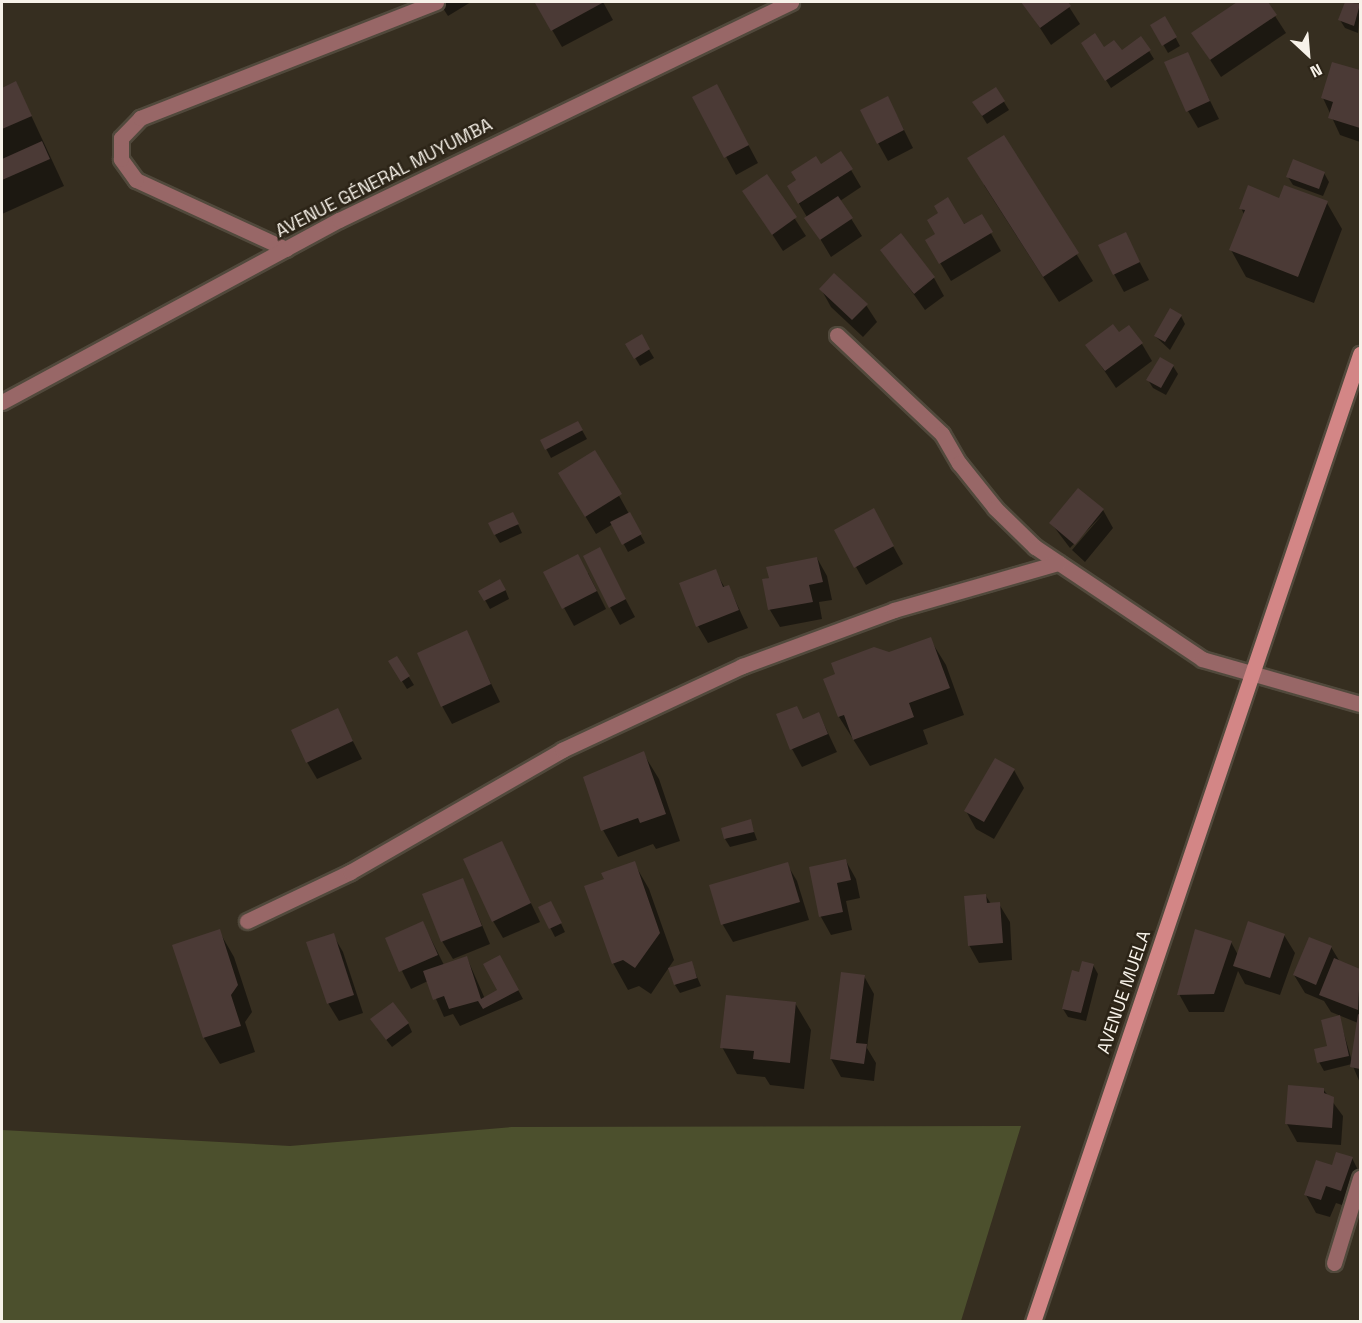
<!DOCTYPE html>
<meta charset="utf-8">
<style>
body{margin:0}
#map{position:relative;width:1362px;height:1323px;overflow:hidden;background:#362e20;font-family:"Space Grotesk",sans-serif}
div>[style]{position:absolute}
.green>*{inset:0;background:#4c502d}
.shadow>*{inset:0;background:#0007}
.building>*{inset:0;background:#4b3a36}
.roads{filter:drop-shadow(2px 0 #51493c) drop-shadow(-2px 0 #51493c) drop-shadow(0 2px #51493c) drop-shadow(0 -2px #51493c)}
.street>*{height:15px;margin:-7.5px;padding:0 7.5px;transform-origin:7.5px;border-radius:7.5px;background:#986767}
.secondary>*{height:15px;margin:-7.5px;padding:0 7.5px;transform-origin:7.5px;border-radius:7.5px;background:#d38686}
span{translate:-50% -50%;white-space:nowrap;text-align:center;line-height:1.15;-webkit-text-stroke:5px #2c2417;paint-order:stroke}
.street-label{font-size:18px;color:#f7f2e9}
.frame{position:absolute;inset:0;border:3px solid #f7f2e9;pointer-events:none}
.north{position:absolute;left:1278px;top:24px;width:60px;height:60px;-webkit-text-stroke:4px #2c2417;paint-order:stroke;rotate:154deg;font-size:16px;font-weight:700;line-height:24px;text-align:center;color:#f7f2e9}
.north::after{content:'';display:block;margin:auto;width:21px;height:27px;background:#f7f2e9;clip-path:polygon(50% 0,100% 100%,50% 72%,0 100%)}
</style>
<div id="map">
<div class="green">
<i style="clip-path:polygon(1021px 1126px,961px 1321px,2px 1321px,2px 1130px,290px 1146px,512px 1127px)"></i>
</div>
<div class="shadow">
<i style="clip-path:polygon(439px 2px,471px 2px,448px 16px)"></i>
<i style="clip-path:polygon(541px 2px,603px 2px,613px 20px,562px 47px,537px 4px)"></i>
<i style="clip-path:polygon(1023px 2px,1066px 2px,1080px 24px,1051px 45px)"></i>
<i style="clip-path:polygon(1239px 2px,1266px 2px,1286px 33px,1221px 77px,1193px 33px)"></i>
<i style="clip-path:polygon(1347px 2px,1360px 5px,1358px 33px,1345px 28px,1340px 20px)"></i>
<i style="clip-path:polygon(1165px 18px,1180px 46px,1168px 53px,1152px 25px)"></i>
<i style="clip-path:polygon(1141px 38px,1154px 59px,1111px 88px,1083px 43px,1121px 52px)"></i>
<i style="clip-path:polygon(1187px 54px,1219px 119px,1198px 128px,1188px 111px)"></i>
<i style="clip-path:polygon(1333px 64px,1360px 72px,1360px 142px,1340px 135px,1323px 98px)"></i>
<i style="clip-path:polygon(16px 83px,64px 186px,2px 214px,2px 89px)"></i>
<i style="clip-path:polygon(996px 89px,1009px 110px,987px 124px,974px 103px)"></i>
<i style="clip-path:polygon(694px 98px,726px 103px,758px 163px,736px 175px)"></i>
<i style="clip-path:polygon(897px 116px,913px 148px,888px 161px,878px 143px)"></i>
<i style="clip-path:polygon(1004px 137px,1093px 281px,1059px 302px,984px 185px)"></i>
<i style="clip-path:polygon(821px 166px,851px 170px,861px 187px,840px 201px,862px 236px,831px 257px,789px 187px)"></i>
<i style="clip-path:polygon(1324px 173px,1329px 182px,1323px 196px,1293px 185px,1288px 177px)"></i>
<i style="clip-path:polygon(767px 176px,806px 236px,783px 251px,744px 191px)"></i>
<i style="clip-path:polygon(1280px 200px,1327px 203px,1342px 229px,1314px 303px,1246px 277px,1231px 250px,1245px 216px,1241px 208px)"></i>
<i style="clip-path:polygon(981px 216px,1001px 251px,951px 281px,927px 241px)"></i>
<i style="clip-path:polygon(1125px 234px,1149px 280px,1124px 292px,1114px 274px)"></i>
<i style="clip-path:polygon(882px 250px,934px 278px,944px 296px,925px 310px)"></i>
<i style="clip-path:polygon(821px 289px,866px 305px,877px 322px,863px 337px,831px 307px)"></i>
<i style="clip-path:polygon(1181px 316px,1185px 324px,1170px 350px,1155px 336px)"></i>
<i style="clip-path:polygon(1119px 334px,1142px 344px,1152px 361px,1116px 388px,1087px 345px)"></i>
<i style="clip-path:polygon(641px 336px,654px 358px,640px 366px,627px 344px)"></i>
<i style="clip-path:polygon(1173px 366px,1178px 374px,1166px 395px,1153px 388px,1148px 380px)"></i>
<i style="clip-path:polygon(578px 423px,587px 439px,551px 458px,542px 441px)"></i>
<i style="clip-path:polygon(595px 452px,645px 543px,628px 552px,613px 524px,596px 534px,570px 491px)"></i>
<i style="clip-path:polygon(1079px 490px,1103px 510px,1113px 528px,1085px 562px,1072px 550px,1103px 514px,1070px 548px,1051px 523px)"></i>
<i style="clip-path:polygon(517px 522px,522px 533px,500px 543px,495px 535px)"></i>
<i style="clip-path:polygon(883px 528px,903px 564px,866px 585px,856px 567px)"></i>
<i style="clip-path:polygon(599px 549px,635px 617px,620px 625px,610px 607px)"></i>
<i style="clip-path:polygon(817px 558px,827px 576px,832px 600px,819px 602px,822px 619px,780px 627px,770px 610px,764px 580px)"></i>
<i style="clip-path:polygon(715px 571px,725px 588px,729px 587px,748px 628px,708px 643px,698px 626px)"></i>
<i style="clip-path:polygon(545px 573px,588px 573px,606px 609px,574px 626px)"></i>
<i style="clip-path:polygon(505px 589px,509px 599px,490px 609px,480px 591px)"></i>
<i style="clip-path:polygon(466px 632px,500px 702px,452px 724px,442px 706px)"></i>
<i style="clip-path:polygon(930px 639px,946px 665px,964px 715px,923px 730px,928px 744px,870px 766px,839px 717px,889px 654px)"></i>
<i style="clip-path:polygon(397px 658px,414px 685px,407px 689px,390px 662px)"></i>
<i style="clip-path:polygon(337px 710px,362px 759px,317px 779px,307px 762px)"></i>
<i style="clip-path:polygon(819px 714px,837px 752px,802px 767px,792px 749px,804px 721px)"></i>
<i style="clip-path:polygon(643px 753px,659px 779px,680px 841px,656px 849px,653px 844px,618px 857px,603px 830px)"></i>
<i style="clip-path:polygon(1014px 770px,1024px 788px,994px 839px,976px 829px,966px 811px)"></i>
<i style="clip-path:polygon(750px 821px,757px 840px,730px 847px,725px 839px)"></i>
<i style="clip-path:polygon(502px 843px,540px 922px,503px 938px,493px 921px)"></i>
<i style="clip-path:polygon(846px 861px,856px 879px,860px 898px,846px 901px,852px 930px,831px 935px,821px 917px,811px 868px)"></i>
<i style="clip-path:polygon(634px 863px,649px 889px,674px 960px,651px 994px,639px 986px,628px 990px,613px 963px)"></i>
<i style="clip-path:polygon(787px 864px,797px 881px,809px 920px,733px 942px,723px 925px,711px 886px)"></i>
<i style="clip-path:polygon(463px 880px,490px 944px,453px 959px,442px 941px)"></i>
<i style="clip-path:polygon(986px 896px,991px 904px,999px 904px,1010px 922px,1012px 960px,979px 963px,969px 945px)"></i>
<i style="clip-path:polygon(540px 908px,555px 911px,565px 932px,555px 937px)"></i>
<i style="clip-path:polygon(423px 923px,444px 965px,467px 958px,485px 999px,499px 991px,500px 957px,523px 999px,460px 1026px,453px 1014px,444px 1017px,428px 981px,411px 989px,386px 939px)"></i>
<i style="clip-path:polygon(219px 931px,234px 957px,252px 1012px,245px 1022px,255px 1052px,220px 1064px,204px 1038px,174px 946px)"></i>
<i style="clip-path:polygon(333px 935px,343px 952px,363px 1013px,339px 1021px,328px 1003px)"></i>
<i style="clip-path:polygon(1284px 935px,1295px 953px,1280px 995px,1245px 984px,1238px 971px,1224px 1012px,1189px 1012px,1179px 994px,1231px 942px,1238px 955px)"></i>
<i style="clip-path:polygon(1331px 947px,1340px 962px,1360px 970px,1360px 1083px,1352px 1064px,1324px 1071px,1319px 1062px,1329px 1048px,1339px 1017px,1352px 1061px,1358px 1023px,1331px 1012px,1324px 1001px,1305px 993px,1294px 975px)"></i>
<i style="clip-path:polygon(691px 963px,701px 986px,680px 993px,675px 985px)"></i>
<i style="clip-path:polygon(1093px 965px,1098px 974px,1086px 1021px,1068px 1017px,1063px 1009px,1080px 973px)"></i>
<i style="clip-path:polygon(864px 976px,874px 994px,867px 1048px,876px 1063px,874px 1081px,841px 1077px,831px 1059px)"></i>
<i style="clip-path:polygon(795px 1003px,811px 1030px,804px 1089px,770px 1085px,765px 1077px,737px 1074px,722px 1047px)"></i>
<i style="clip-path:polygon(408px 1023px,412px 1032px,392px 1047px,377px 1028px)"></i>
<i style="clip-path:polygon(1323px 1089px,1343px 1116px,1341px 1145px,1297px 1142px,1287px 1124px)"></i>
<i style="clip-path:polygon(1352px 1158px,1360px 1174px,1351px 1208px,1336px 1203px,1330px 1217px,1316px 1213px,1306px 1195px,1333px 1167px)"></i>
</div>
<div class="building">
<i style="clip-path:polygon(604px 2px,551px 31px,535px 3px,538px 2px)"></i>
<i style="clip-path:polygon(1021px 2px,1068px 2px,1071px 6px,1040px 28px)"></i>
<i style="clip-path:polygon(1237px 2px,1268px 2px,1277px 15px,1210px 60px,1191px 33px)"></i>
<i style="clip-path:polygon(1345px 2px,1360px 4px,1354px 26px,1338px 20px)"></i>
<i style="clip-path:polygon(1165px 16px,1177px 37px,1162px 46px,1150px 25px)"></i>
<i style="clip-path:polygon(1095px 33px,1104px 47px,1114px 40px,1122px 50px,1141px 36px,1151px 50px,1105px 81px,1081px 43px)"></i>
<i style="clip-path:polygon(1188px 52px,1210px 101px,1186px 112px,1164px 62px)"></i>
<i style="clip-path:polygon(1332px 62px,1360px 70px,1360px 128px,1328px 118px,1333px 102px,1321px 98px)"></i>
<i style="clip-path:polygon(16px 81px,32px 116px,2px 129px,2px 88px)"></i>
<i style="clip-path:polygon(717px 84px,749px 145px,724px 158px,692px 97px)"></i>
<i style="clip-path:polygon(996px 87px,1005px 101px,982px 116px,972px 102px)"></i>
<i style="clip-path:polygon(888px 96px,904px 130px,877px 144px,860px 110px)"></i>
<i style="clip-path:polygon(1004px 135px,1079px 253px,1043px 277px,967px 158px)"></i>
<i style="clip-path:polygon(42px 141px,50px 159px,2px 180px,2px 159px)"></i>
<i style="clip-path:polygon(841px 151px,853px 169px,798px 204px,787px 186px,796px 180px,791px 172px,816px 156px,821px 164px)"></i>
<i style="clip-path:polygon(1293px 159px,1325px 172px,1319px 189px,1286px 177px)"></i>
<i style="clip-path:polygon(767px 174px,797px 217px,772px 235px,742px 191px)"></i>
<i style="clip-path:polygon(1248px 185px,1279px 198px,1284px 185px,1328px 201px,1298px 277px,1229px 250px,1245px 210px,1239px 209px)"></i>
<i style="clip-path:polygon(838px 196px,853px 218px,820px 240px,804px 218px)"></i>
<i style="clip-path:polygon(948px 197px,964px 224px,982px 214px,993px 232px,939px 264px,925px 240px,935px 234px,927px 220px,938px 213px,934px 206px)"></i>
<i style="clip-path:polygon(1126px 232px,1140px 262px,1113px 275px,1098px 245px)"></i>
<i style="clip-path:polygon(901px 233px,935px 277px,914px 294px,880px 250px)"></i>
<i style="clip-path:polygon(834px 273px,868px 304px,852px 320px,819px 289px)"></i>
<i style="clip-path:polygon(1170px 308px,1182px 315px,1165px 342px,1154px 336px)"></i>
<i style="clip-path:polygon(1113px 324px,1119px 332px,1129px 325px,1143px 343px,1105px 371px,1085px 345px)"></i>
<i style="clip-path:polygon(642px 334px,650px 349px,634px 359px,625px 344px)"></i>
<i style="clip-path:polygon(1160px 357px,1174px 365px,1161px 388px,1146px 380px)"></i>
<i style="clip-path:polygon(578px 421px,583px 430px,545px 450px,540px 440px)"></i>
<i style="clip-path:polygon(595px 450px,622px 494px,585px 517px,558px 473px)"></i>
<i style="clip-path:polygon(1078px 488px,1104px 509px,1075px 545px,1049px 523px)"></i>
<i style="clip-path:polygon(874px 508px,894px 546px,854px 568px,834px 530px)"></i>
<i style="clip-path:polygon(513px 512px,519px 524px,494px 535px,488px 523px)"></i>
<i style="clip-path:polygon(630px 512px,642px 534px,622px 545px,610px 522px)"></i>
<i style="clip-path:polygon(600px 547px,626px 599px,609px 608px,583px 556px)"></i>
<i style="clip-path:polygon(578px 554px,597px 591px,562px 609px,543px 572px)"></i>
<i style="clip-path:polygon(817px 557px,823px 582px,809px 585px,813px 602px,768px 610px,762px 579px,769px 578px,766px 567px)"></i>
<i style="clip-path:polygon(716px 569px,723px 587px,729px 585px,739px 610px,696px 627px,679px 583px)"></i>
<i style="clip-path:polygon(500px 579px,506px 590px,484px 601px,478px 591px)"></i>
<i style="clip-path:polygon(467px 630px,491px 684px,441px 707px,417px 653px)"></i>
<i style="clip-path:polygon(931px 637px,950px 688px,909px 703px,914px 717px,853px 740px,844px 715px,838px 717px,823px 679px,835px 674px,831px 663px,874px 647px,889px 652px)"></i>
<i style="clip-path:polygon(397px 656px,410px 676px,401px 682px,388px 661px)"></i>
<i style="clip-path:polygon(797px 706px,803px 719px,819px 712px,828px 734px,790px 750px,776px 714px)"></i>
<i style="clip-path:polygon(338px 708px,353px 741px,306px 763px,291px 730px)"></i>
<i style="clip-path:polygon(644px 751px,666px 814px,640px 823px,638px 818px,601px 831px,583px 777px)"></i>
<i style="clip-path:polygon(995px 758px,1015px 769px,984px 822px,964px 811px)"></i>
<i style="clip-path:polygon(751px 819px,754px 832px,724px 839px,721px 828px)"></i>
<i style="clip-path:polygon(502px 841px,531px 903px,492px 922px,463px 859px)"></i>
<i style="clip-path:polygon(846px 859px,851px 880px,837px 883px,843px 912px,819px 917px,809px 867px)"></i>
<i style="clip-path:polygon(635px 861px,660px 933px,635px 968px,623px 960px,612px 964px,584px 886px,604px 879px,601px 873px)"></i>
<i style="clip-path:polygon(788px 862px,800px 902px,721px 925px,709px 885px)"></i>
<i style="clip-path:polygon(463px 878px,482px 926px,441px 942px,422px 894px)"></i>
<i style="clip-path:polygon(986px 894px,987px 903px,1000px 902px,1003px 943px,968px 946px,964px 896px)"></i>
<i style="clip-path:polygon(551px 901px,562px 923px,549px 929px,538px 907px)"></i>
<i style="clip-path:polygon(423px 921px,438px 955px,399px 972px,385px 938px)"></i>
<i style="clip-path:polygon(1248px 921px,1285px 934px,1270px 978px,1233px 966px)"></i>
<i style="clip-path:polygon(220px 929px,238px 985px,231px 995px,241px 1026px,203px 1038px,172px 945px)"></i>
<i style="clip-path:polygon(1195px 929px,1232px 941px,1214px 994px,1177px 995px)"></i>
<i style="clip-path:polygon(334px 933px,354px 995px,327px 1004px,306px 942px)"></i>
<i style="clip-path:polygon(1309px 937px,1332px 946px,1316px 985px,1293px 975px)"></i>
<i style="clip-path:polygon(500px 955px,519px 990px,483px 1009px,478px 1001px,449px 1009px,444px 996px,433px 1000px,423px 971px,467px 956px,481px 999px,497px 990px,483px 964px)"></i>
<i style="clip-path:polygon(1334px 958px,1360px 969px,1358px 1010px,1319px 995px)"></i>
<i style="clip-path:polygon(692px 961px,697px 978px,674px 985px,668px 968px)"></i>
<i style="clip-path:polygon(1082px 961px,1094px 964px,1081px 1013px,1062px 1009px,1072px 970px,1079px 972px)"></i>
<i style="clip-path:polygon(841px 972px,865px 975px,856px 1043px,867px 1044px,864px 1064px,830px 1059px)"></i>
<i style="clip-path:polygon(726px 995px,796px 1002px,790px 1063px,753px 1059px,754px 1051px,720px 1048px)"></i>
<i style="clip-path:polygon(393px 1002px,409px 1023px,386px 1040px,370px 1019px)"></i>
<i style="clip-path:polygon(1358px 1014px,1360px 1015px,1360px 1069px,1350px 1067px)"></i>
<i style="clip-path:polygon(1340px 1015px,1349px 1056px,1317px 1063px,1314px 1049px,1327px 1046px,1321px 1020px)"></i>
<i style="clip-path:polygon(1288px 1085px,1324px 1088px,1324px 1093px,1334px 1097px,1332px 1128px,1285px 1124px)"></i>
<i style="clip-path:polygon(1336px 1152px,1353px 1157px,1341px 1191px,1326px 1186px,1321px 1200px,1304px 1195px,1316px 1160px,1332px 1165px)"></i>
</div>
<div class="roads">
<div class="street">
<i style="left:286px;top:249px;width:165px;rotate:-155.3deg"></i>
<i style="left:136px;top:180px;width:26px;rotate:-126deg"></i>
<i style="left:121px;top:159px;width:21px;rotate:-90deg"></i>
<i style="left:121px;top:138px;width:28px;rotate:-46deg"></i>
<i style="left:140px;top:118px;width:318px;rotate:-21.4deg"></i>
<i style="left:837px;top:335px;width:144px;rotate:43.3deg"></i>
<i style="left:942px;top:434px;width:34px;rotate:60deg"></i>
<i style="left:959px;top:463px;width:58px;rotate:51.3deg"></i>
<i style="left:995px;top:508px;width:56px;rotate:44.3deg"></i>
<i style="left:1035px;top:547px;width:201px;rotate:33.8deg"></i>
<i style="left:1202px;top:659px;width:164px;rotate:15.9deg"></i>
<i style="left:2px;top:402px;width:383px;rotate:-28.4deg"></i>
<i style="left:339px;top:220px;width:502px;rotate:-25.75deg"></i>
<i style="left:247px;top:921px;width:114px;rotate:-25.4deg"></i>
<i style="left:350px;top:872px;width:245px;rotate:-29.9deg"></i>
<i style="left:562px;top:750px;width:199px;rotate:-25deg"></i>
<i style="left:742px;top:666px;width:162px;rotate:-20.2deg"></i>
<i style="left:894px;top:610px;width:171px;rotate:-16deg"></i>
<i style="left:1334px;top:1263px;width:89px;rotate:-73deg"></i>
</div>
<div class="secondary">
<i style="left:1033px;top:1322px;width:1022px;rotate:-71.33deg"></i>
</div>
</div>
<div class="street-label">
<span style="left:384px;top:178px;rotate:-27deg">AVENUE GÉNERAL MUYUMBA</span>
<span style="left:1124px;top:992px;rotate:-71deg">AVENUE MUELA</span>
</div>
<div class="frame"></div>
<div class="north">N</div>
</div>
